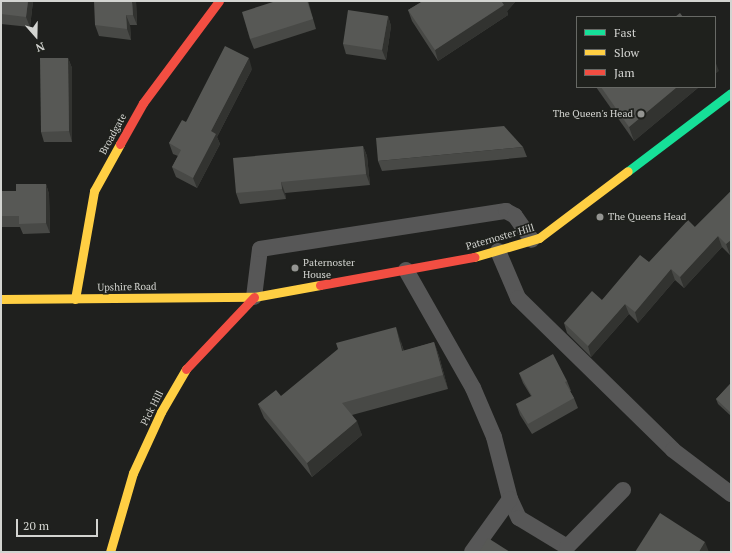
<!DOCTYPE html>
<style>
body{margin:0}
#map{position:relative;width:732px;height:553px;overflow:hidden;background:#1f201e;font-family:"PT Serif",serif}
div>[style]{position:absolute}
.lane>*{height:16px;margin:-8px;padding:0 8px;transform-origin:8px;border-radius:8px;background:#575757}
.fast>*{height:9px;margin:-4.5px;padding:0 4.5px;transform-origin:4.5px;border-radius:4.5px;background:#16e098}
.slow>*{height:9px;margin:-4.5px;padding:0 4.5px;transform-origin:4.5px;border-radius:4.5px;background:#ffcf43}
.jam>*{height:9px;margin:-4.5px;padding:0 4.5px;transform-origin:4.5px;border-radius:4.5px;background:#f24e42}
.wall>*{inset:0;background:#484946}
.shaded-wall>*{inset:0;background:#323330}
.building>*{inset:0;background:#575855}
.dots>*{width:11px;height:11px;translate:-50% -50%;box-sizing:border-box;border:2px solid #1f211d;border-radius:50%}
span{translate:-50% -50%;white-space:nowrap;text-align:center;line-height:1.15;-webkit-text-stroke:3.5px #1f211d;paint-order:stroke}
.poi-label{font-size:10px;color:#d3d4d1}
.right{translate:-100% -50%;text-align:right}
.left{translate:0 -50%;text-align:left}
.street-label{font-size:10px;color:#d3d4d1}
.frame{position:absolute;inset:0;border:2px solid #d3d4d1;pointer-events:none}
.legend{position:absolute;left:576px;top:16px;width:140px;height:72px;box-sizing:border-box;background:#1f211d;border:1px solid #676965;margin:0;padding:5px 7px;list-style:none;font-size:12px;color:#d3d4d1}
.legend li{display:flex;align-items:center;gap:8px;height:20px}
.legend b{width:20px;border:1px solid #676965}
.north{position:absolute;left:16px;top:16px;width:40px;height:40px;-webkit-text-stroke:3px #1f211d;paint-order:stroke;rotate:160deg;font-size:11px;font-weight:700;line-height:16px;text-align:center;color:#d3d4d1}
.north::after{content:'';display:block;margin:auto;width:14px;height:18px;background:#d3d4d1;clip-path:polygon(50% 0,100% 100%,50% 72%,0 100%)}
.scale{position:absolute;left:16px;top:519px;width:82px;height:18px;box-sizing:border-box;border:2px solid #d3d4d1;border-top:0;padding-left:5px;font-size:12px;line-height:14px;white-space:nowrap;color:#d3d4d1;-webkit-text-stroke:3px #1f211d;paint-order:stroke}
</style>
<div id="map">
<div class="lane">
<i style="left:498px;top:251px;width:51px;rotate:66.9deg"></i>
<i style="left:518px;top:298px;width:217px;rotate:44.4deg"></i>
<i style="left:673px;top:450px;width:73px;rotate:37.2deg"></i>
<i style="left:406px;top:270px;width:136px;rotate:60.4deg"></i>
<i style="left:473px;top:388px;width:53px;rotate:66.8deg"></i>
<i style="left:494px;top:437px;width:64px;rotate:75.5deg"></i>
<i style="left:510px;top:499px;width:21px;rotate:65deg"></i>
<i style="left:519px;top:518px;width:56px;rotate:31.1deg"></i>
<i style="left:567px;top:547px;width:80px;rotate:-45.5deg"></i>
<i style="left:254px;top:297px;width:48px;rotate:-82.9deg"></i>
<i style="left:260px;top:249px;width:249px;rotate:-8.8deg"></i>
<i style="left:506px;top:211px;width:10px;rotate:29deg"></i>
<i style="left:515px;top:216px;width:29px;rotate:55deg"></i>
<i style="left:472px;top:552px;width:65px;rotate:-54.4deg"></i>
</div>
<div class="fast">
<i style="left:628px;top:171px;width:129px;rotate:-37.1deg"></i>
</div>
<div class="slow">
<i style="left:474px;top:257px;width:68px;rotate:-16.3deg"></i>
<i style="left:539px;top:238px;width:111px;rotate:-37deg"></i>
<i style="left:1px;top:299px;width:253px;rotate:-0.5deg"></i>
<i style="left:254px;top:297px;width:67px;rotate:-10.3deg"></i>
<i style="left:75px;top:299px;width:110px;rotate:-80deg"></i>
<i style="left:94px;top:191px;width:54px;rotate:-61deg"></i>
<i style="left:110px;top:552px;width:82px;rotate:-73.8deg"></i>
<i style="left:133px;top:473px;width:67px;rotate:-65.3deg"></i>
<i style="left:161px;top:412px;width:50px;rotate:-59.8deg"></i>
</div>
<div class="jam">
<i style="left:120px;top:144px;width:47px;rotate:-60.7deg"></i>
<i style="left:143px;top:103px;width:127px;rotate:-53.3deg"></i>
<i style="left:320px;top:285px;width:157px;rotate:-10.3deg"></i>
<i style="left:186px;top:369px;width:99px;rotate:-46.6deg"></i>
</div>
<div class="wall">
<i style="clip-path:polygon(1px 1px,33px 1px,30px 27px,1px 24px)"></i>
<i style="clip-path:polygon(136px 1px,137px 25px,130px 25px,131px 40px,99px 36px,95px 25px)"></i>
<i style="clip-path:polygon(276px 1px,308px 1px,316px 29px,254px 49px,250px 39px)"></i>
<i style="clip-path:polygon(423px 1px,516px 1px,507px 11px,508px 15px,438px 61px,412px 21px,408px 10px)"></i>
<i style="clip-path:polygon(388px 16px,391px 26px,386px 60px,346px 54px,343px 44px)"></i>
<i style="clip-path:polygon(68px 58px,72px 68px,72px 142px,44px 142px,41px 132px)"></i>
<i style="clip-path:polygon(252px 69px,217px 137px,220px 144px,197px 188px,176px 177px,172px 167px,178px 156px,173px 154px,169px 143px,186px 122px)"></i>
<i style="clip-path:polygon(596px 87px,699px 87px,634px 141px)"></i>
<i style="clip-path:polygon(363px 146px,367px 156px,370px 185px,285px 193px,286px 199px,240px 204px,236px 193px)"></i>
<i style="clip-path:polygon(523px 147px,527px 157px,382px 171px,378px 161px)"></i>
<i style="clip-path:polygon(46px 184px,49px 194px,50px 233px,23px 234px,20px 227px,1px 227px,1px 191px,16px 191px)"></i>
<i style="clip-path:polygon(731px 191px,731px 254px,730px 255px,722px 247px,684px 288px,675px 280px,638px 323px,629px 314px,591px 357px,567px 333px,564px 323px,602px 300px,695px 227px)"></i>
<i style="clip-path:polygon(401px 342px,404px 351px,434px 342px,439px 356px,448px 389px,352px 415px,362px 435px,312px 477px,264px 418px,258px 404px,281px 396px)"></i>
<i style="clip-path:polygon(519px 373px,567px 381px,571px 391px,570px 391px,574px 398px,578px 408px,532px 434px,520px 415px,516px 404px,531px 396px,523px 383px)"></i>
<i style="clip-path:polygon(731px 383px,731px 416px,718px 404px,716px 399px)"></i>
</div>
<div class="shaded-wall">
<i style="clip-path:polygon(28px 1px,33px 1px,30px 27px,26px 17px)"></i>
<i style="clip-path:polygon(132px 1px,136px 1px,137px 25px,133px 15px)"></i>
<i style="clip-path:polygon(503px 1px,516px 1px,507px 11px,508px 15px,438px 61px,435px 50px)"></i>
<i style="clip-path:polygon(126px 15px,130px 25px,131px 40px,127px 29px)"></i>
<i style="clip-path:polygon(388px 16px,391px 26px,386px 60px,382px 50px)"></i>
<i style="clip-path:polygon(68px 58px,72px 68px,72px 142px,69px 131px)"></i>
<i style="clip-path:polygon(249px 58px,252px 69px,217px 137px,220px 144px,197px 188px,193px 178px,211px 131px)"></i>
<i style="clip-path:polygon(715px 61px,719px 71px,715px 74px)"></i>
<i style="clip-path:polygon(677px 87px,699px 87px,634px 141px,629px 127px)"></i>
<i style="clip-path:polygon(363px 146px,367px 156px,370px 185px,366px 174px)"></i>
<i style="clip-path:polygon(281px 182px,285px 193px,286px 199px,282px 189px)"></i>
<i style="clip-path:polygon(46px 184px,49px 194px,50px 233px,46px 223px)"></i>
<i style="clip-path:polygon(718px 236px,722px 247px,684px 288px,680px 277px)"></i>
<i style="clip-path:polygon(731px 240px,731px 254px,730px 255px,726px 244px)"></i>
<i style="clip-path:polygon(671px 269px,675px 280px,638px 323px,635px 312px)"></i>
<i style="clip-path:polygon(625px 304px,629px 314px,591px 357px,588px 346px)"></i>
<i style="clip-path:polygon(396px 327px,401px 342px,408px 365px,402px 351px)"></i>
<i style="clip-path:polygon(434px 342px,439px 356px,448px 389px,443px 375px)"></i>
<i style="clip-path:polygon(357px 421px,362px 435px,312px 477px,307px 463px)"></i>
<i style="clip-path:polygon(705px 542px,709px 552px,699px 552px)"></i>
</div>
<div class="building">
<i style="clip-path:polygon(1px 1px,28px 1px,26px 17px,1px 14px)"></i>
<i style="clip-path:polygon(94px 1px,132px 1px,133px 15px,126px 15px,127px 29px,95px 25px)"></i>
<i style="clip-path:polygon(276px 1px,307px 1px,313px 19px,250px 39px,242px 12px)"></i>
<i style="clip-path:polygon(423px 1px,503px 1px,502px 2px,504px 5px,435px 50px,408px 10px)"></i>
<i style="clip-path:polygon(348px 10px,388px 16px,382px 50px,343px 44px)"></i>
<i style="clip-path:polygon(680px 13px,683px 17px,675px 17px)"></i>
<i style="clip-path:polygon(225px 46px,249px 58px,211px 131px,216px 134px,193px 178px,172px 167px,181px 150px,169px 143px,182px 120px,186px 122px)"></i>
<i style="clip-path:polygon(40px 58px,68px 58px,69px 131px,41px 132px)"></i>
<i style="clip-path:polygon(601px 87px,677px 87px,629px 127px)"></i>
<i style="clip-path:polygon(504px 126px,523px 147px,378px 161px,376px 138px)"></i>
<i style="clip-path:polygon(363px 146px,366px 174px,281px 182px,282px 189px,236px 193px,233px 158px)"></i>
<i style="clip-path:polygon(16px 184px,46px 184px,46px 223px,19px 224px,19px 216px,1px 216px,1px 191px,16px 191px)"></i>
<i style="clip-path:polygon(731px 191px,731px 240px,726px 244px,718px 236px,680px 277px,671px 269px,635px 312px,625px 304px,588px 346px,564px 323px,592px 291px,602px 300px,640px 255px,649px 262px,688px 220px,695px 227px)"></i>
<i style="clip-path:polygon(396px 327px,402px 351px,434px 342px,443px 375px,342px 403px,357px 421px,307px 463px,258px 404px,276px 390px,281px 396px,338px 349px,336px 343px)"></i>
<i style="clip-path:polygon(553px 354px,567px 381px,565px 382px,574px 398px,528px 424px,516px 404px,532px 396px,519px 373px)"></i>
<i style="clip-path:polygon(731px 383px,731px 413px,716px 399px)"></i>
<i style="clip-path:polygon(660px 513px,705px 542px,699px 552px,635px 552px)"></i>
<i style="clip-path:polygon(488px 538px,510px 552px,479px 552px)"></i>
</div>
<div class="dots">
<i style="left:641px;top:114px;background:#949592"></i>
<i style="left:600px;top:217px;background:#949592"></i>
<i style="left:295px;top:268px;background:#949592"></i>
</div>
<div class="poi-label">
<span class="right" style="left:633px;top:114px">The Queen's Head</span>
<span class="left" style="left:608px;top:217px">The Queens Head</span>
<span class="left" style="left:303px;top:268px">Paternoster<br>House</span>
</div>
<div class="street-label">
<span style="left:113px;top:134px;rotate:-61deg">Broadgate</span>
<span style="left:500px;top:237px;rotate:-16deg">Paternoster Hill</span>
<span style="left:127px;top:287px;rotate:-1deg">Upshire Road</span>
<span style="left:152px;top:408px;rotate:-63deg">Pick Hill</span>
</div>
<div class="frame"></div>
<ul class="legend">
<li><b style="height:5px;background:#16e098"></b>Fast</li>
<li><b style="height:5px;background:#ffcf43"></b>Slow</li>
<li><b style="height:5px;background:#f24e42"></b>Jam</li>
</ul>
<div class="north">N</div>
<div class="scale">20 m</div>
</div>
